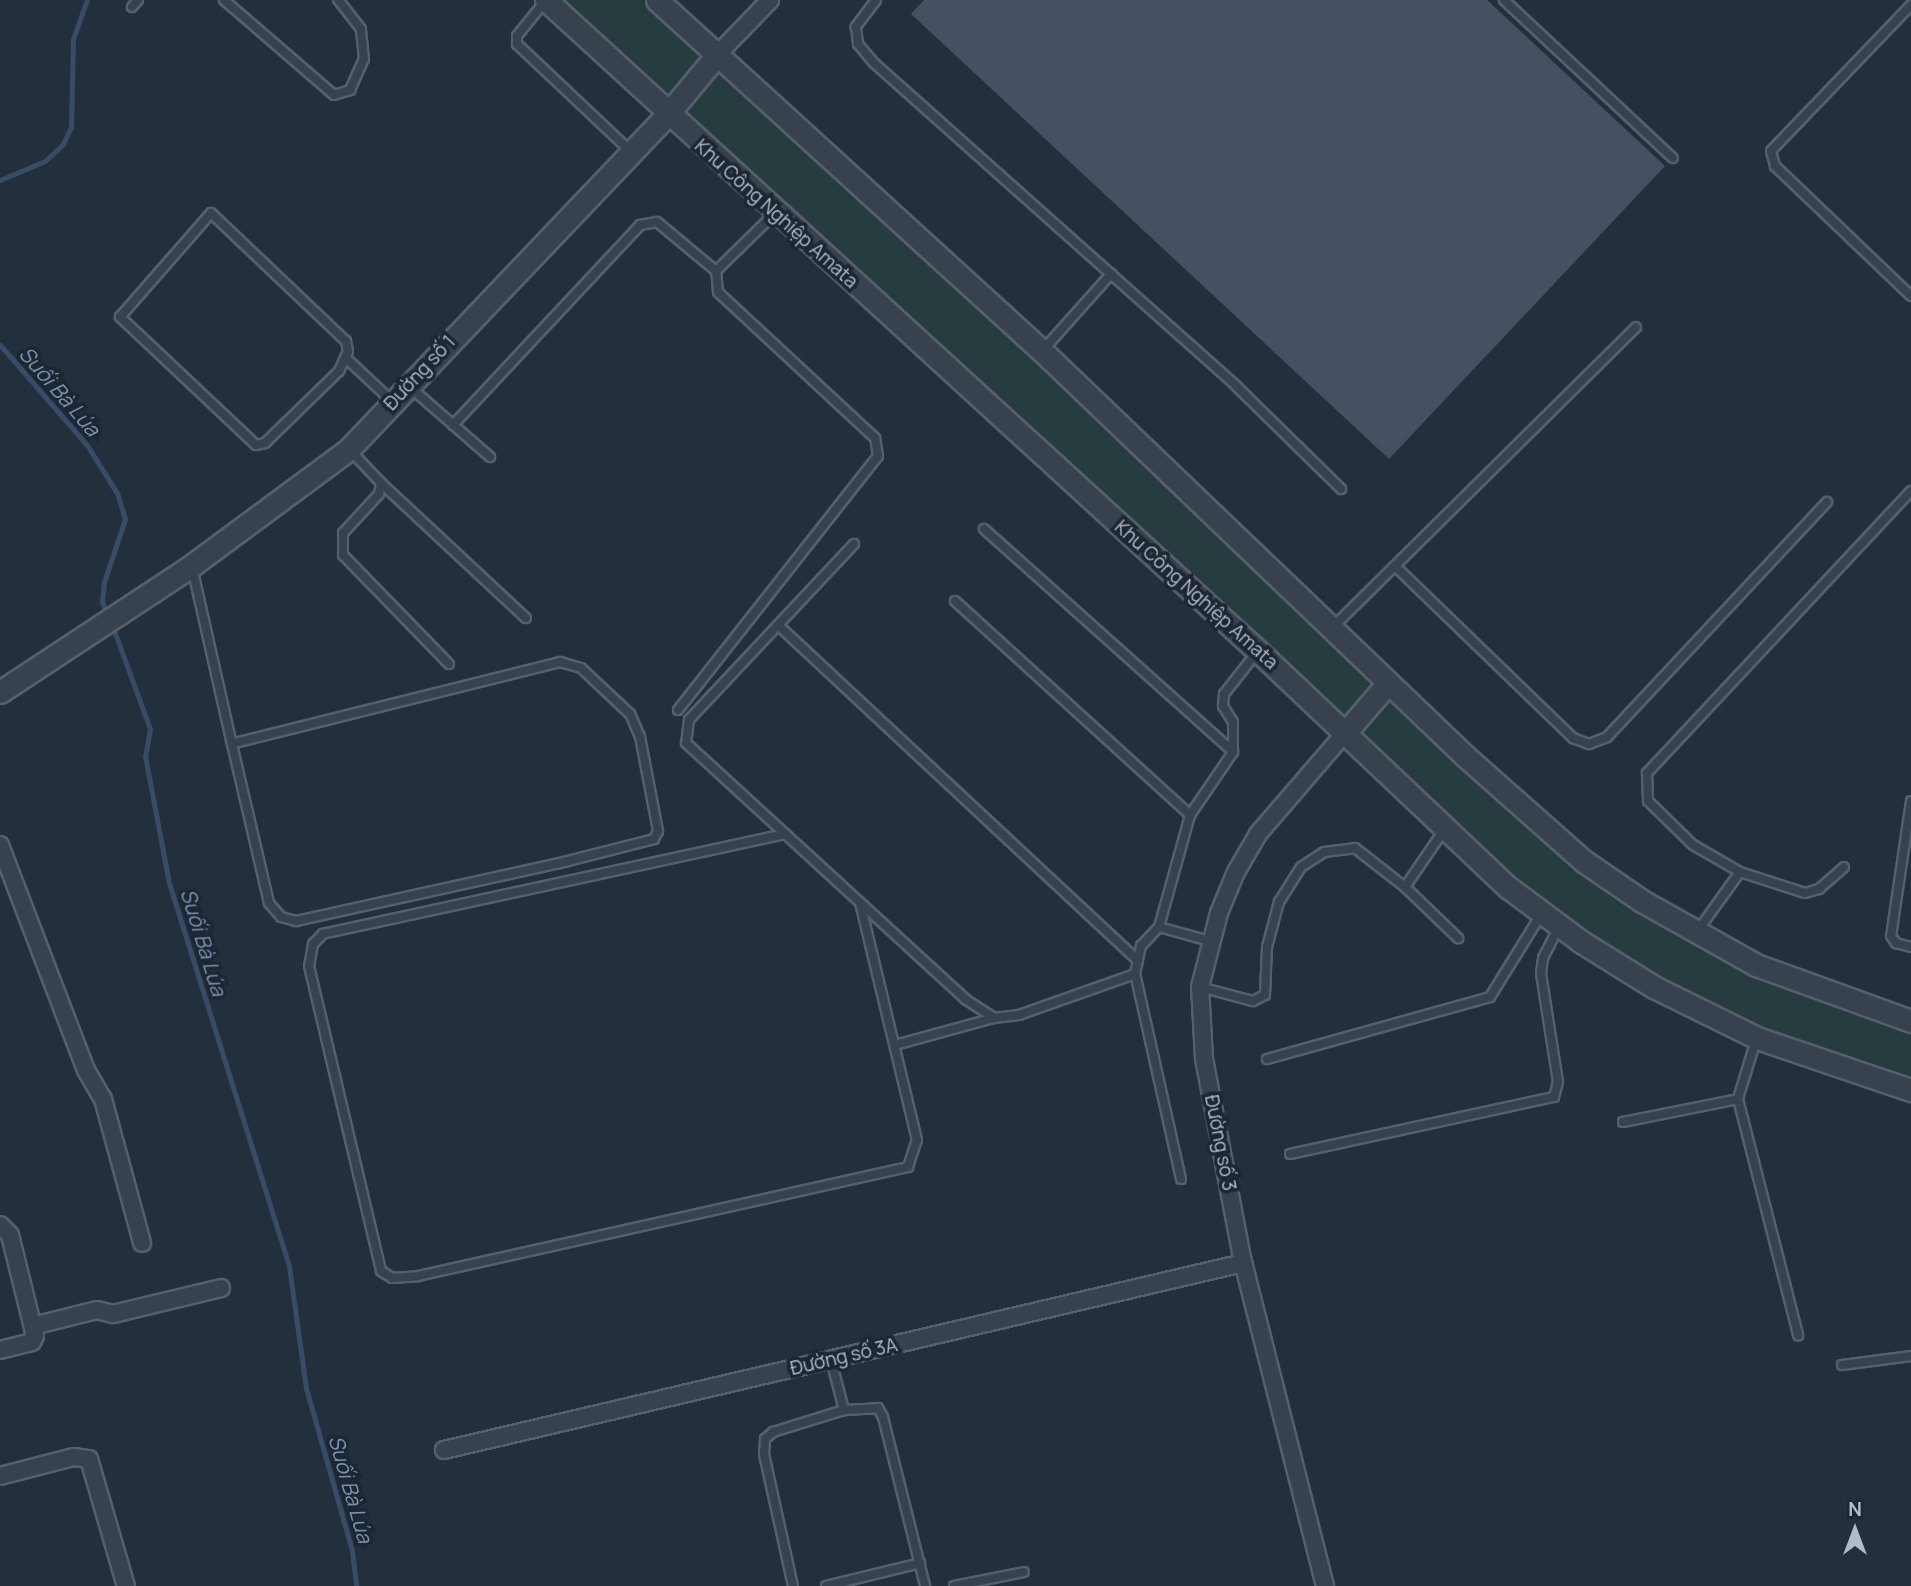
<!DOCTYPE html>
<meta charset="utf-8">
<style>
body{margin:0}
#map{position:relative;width:1911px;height:1586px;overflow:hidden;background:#242f3e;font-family:Manrope,sans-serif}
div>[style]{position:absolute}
.green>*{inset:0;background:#263c3f}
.stream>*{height:5px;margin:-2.5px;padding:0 2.5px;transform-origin:2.5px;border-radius:2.5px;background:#394c67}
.building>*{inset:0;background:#455162}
.roads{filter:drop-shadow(2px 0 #565f6c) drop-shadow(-2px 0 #565f6c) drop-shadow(0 2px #565f6c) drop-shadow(0 -2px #565f6c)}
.service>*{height:8px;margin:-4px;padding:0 4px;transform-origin:4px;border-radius:4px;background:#38414e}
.minor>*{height:16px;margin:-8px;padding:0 8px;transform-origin:8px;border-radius:8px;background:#38414e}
.tertiary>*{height:21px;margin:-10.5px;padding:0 10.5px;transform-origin:10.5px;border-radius:10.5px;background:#38414e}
span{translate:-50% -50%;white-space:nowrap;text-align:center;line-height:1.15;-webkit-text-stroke:7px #1d2633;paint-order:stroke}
.street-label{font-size:19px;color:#b4bcc9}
.water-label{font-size:21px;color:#7c92b1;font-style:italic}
.north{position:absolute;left:1820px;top:1495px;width:70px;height:70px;-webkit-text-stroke:5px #1d2633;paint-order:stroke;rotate:0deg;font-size:19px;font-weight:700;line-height:28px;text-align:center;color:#b4bcc9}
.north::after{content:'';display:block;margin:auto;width:24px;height:32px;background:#b4bcc9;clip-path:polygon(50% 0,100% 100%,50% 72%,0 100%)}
</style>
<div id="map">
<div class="green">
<i style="clip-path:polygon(562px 0,642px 0,705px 60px,670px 102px)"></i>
<i style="clip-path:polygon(714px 69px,1035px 360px,1377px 687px,1346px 721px,679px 111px)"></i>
<i style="clip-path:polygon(1385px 695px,1535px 833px,1638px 911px,1750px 974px,1911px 1032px,1911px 1079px,1762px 1028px,1659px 978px,1565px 917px,1451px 822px,1355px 730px)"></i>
</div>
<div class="stream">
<i style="left:0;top:180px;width:49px;rotate:-22.9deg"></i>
<i style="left:45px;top:161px;width:25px;rotate:-43deg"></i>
<i style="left:63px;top:144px;width:19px;rotate:-65deg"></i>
<i style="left:71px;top:127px;width:88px;rotate:-88.7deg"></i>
<i style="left:73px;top:39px;width:41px;rotate:-70.3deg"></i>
<i style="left:0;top:345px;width:133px;rotate:49deg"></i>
<i style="left:87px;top:445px;width:57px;rotate:58deg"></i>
<i style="left:117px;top:493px;width:27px;rotate:73deg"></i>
<i style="left:125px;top:519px;width:66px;rotate:108.4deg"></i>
<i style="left:104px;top:582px;width:20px;rotate:96deg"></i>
<i style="left:102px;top:602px;width:15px;rotate:67deg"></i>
<i style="left:112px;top:625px;width:111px;rotate:69.9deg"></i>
<i style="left:150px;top:729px;width:27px;rotate:100deg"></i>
<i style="left:145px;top:756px;width:129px;rotate:79.3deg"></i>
<i style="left:169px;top:883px;width:401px;rotate:72.6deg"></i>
<i style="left:289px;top:1266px;width:123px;rotate:82.1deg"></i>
<i style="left:306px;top:1388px;width:169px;rotate:74.2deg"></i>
<i style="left:352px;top:1551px;width:35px;rotate:83deg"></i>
</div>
<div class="building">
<i style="clip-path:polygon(924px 0,1487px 0,1665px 166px,1389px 459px,911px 14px)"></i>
</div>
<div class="roads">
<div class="service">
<i style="left:224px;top:0;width:145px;rotate:40.8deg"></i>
<i style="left:334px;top:95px;width:17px;rotate:-17deg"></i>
<i style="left:350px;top:90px;width:34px;rotate:-66deg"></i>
<i style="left:364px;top:59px;width:30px;rotate:-96deg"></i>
<i style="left:361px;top:29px;width:37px;rotate:-128deg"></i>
<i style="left:546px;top:0;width:46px;rotate:128.9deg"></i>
<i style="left:517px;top:36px;width:8px;rotate:90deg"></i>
<i style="left:517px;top:44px;width:156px;rotate:43.4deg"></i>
<i style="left:876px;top:0;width:34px;rotate:127deg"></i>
<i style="left:856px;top:27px;width:17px;rotate:83deg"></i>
<i style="left:858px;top:44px;width:25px;rotate:50deg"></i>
<i style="left:874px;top:63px;width:485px;rotate:41.7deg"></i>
<i style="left:1236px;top:386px;width:147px;rotate:44.4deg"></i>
<i style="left:1504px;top:0;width:231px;rotate:43.1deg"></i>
<i style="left:1911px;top:5px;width:202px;rotate:133.8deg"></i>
<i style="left:1771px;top:151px;width:16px;rotate:75deg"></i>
<i style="left:1775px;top:166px;width:188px;rotate:43.7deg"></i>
<i style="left:132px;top:7px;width:9px;rotate:-49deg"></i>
<i style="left:211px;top:213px;width:186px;rotate:43.5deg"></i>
<i style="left:346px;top:341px;width:10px;rotate:79deg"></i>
<i style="left:348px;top:351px;width:22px;rotate:114deg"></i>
<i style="left:339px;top:371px;width:103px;rotate:135.8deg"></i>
<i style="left:265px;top:443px;width:9px;rotate:167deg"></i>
<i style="left:256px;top:445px;width:187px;rotate:-136.7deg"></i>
<i style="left:120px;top:317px;width:138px;rotate:-48.8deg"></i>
<i style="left:1044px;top:349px;width:101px;rotate:-48.2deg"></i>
<i style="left:347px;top:359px;width:63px;rotate:43.1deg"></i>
<i style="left:411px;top:388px;width:105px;rotate:41.1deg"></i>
<i style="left:453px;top:425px;width:274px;rotate:-46.9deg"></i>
<i style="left:640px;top:225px;width:17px;rotate:-10deg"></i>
<i style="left:657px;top:222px;width:77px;rotate:39.7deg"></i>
<i style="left:349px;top:449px;width:47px;rotate:46.7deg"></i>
<i style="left:381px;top:483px;width:11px;rotate:100deg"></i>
<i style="left:379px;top:494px;width:53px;rotate:132.7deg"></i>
<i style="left:343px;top:533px;width:22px;rotate:90deg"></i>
<i style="left:343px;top:555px;width:152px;rotate:45.8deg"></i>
<i style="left:381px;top:483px;width:198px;rotate:43deg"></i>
<i style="left:984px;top:529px;width:334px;rotate:41.8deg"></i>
<i style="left:854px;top:544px;width:241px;rotate:133.2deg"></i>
<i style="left:689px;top:720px;width:23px;rotate:97deg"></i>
<i style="left:686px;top:743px;width:379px;rotate:42.5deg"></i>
<i style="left:965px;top:999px;width:35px;rotate:33deg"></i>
<i style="left:994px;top:1018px;width:25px;rotate:-7deg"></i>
<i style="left:1019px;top:1015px;width:123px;rotate:-19.5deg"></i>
<i style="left:1395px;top:566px;width:248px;rotate:44deg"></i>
<i style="left:1573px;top:738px;width:17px;rotate:21deg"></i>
<i style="left:1589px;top:744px;width:19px;rotate:-21deg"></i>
<i style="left:1607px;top:737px;width:322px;rotate:-46.9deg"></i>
<i style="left:192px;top:567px;width:181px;rotate:77.3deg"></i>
<i style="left:232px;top:744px;width:163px;rotate:76.9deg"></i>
<i style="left:269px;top:903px;width:18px;rotate:49deg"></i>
<i style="left:281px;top:917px;width:16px;rotate:15deg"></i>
<i style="left:296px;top:921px;width:266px;rotate:-12.4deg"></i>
<i style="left:556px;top:864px;width:101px;rotate:-14.3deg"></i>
<i style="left:654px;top:839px;width:9px;rotate:-63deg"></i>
<i style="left:658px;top:831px;width:96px;rotate:-100.8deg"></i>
<i style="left:640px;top:737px;width:25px;rotate:-113deg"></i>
<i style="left:630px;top:714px;width:67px;rotate:-136.8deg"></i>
<i style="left:581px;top:668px;width:22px;rotate:-164deg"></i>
<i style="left:560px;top:662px;width:338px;rotate:166deg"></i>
<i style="left:955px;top:601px;width:318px;rotate:42.3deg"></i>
<i style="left:778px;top:625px;width:492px;rotate:43deg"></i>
<i style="left:1333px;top:627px;width:426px;rotate:-44.7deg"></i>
<i style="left:678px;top:710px;width:323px;rotate:-51.8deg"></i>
<i style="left:878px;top:456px;width:18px;rotate:-99deg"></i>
<i style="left:875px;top:438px;width:214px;rotate:-137.1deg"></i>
<i style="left:718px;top:292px;width:21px;rotate:-95deg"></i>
<i style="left:716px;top:271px;width:83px;rotate:-44.5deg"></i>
<i style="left:1911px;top:801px;width:136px;rotate:98.4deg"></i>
<i style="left:1891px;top:936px;width:9px;rotate:54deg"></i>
<i style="left:1896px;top:943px;width:16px;rotate:15deg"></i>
<i style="left:1444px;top:830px;width:69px;rotate:124.4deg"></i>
<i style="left:1405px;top:887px;width:74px;rotate:43.9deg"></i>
<i style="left:785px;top:834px;width:473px;rotate:167.8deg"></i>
<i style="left:323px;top:934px;width:14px;rotate:135deg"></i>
<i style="left:313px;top:944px;width:22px;rotate:100deg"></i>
<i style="left:309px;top:966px;width:313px;rotate:76.7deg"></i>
<i style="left:381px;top:1271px;width:13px;rotate:32deg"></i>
<i style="left:392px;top:1278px;width:26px;rotate:-4deg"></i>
<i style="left:418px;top:1276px;width:502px;rotate:-12.54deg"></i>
<i style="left:908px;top:1167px;width:28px;rotate:-72deg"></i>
<i style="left:917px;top:1140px;width:244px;rotate:-103.5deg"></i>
<i style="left:1740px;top:872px;width:54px;rotate:-150.1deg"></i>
<i style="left:1693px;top:845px;width:63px;rotate:-135.6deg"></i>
<i style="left:1648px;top:801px;width:28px;rotate:-92deg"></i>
<i style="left:1647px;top:773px;width:386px;rotate:-46.9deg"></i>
<i style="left:1159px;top:927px;width:116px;rotate:-74.5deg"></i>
<i style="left:1190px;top:815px;width:76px;rotate:-55.7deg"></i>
<i style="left:1233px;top:752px;width:30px;rotate:-90deg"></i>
<i style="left:1233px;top:722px;width:19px;rotate:-122deg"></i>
<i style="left:1223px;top:706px;width:12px;rotate:-85deg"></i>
<i style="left:1224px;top:694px;width:55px;rotate:-51.7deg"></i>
<i style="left:1699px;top:929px;width:70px;rotate:-54.3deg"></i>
<i style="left:1740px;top:872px;width:68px;rotate:17.9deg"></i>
<i style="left:1805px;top:893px;width:15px;rotate:-16deg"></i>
<i style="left:1819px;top:889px;width:33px;rotate:-41deg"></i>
<i style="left:1200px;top:987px;width:55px;rotate:14.8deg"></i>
<i style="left:1253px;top:1001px;width:13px;rotate:-27deg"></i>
<i style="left:1265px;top:995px;width:48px;rotate:-87.6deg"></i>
<i style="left:1267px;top:947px;width:47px;rotate:-75.1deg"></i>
<i style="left:1279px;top:902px;width:41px;rotate:-57.8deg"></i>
<i style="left:1301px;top:867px;width:27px;rotate:-33deg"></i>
<i style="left:1324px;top:852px;width:31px;rotate:-7deg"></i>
<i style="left:1355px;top:848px;width:63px;rotate:38deg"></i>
<i style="left:1756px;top:1040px;width:62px;rotate:107deg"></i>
<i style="left:1738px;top:1099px;width:244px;rotate:75.7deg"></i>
<i style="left:895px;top:1045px;width:103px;rotate:-15.3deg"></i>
<i style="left:1267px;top:1059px;width:231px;rotate:-15.5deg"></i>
<i style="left:1490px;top:997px;width:99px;rotate:-58.2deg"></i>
<i style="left:1623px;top:1122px;width:117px;rotate:-11.3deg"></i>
<i style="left:1290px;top:1154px;width:270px;rotate:-12.2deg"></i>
<i style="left:1554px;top:1097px;width:16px;rotate:-75deg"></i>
<i style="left:1558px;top:1082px;width:110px;rotate:-98.9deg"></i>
<i style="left:1541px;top:973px;width:15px;rotate:-82deg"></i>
<i style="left:1543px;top:958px;width:36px;rotate:-63deg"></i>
<i style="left:1181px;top:1179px;width:210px;rotate:-102.6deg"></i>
<i style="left:1135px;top:974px;width:29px;rotate:-78deg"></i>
<i style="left:1141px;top:946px;width:26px;rotate:-47deg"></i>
<i style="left:1159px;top:927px;width:53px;rotate:15.4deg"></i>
<i style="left:831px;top:1360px;width:52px;rotate:75.4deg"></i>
<i style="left:844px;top:1410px;width:34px;rotate:-3deg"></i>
<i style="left:878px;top:1408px;width:10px;rotate:61deg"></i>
<i style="left:883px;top:1417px;width:174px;rotate:76deg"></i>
<i style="left:1842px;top:1365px;width:70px;rotate:-7.4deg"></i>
<i style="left:793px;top:1586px;width:135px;rotate:-102.4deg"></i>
<i style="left:764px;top:1454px;width:15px;rotate:-86deg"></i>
<i style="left:765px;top:1439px;width:11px;rotate:-41deg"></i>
<i style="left:773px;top:1432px;width:74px;rotate:-17.2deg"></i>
<i style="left:826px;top:1586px;width:97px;rotate:-13.7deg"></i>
<i style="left:954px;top:1586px;width:71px;rotate:-11.3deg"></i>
</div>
<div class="minor">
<i style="left:716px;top:56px;width:78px;rotate:-46deg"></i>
<i style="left:0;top:845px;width:241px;rotate:69.1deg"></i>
<i style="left:86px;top:1070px;width:34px;rotate:60deg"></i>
<i style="left:103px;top:1099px;width:149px;rotate:74.8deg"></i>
<i style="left:0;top:1225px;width:14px;rotate:45deg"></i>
<i style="left:10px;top:1235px;width:104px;rotate:76.1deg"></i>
<i style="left:35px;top:1336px;width:7px;rotate:117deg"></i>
<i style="left:32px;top:1342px;width:33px;rotate:166deg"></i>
<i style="left:33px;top:1326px;width:66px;rotate:-14deg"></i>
<i style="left:97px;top:1310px;width:16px;rotate:14deg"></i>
<i style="left:113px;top:1314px;width:111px;rotate:-13.5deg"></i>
<i style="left:444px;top:1450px;width:821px;rotate:-13.17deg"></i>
<i style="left:0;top:1476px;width:76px;rotate:-14.4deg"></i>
<i style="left:74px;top:1457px;width:15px;rotate:8deg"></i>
<i style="left:89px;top:1459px;width:132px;rotate:73.8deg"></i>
<i style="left:1325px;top:1586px;width:333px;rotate:-104.2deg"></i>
<i style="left:1243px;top:1263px;width:209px;rotate:-100.8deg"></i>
<i style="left:1204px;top:1058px;width:71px;rotate:-93.2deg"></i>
<i style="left:1200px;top:987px;width:76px;rotate:-75.6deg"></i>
<i style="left:1219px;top:913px;width:44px;rotate:-67.5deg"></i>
<i style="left:1236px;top:872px;width:44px;rotate:-59.9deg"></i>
<i style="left:1258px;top:834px;width:132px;rotate:-49.3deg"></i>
</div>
<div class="tertiary">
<i style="left:546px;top:0;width:965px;rotate:42.44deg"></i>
<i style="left:1258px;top:651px;width:345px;rotate:43.4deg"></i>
<i style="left:1509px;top:888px;width:89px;rotate:36.7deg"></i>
<i style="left:1580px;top:941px;width:87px;rotate:31.9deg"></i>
<i style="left:1654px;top:987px;width:115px;rotate:26.3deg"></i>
<i style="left:1757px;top:1038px;width:163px;rotate:18.7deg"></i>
<i style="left:657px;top:0;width:521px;rotate:42.36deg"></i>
<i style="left:1042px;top:351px;width:586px;rotate:43.75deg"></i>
<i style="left:1465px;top:756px;width:160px;rotate:41.5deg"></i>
<i style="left:1585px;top:862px;width:69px;rotate:34.4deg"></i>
<i style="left:1642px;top:901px;width:131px;rotate:29.3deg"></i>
<i style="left:1756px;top:965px;width:165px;rotate:19.9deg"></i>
<i style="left:0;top:692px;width:229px;rotate:-33.4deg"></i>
<i style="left:191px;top:566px;width:197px;rotate:-36.5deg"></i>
<i style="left:349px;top:449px;width:461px;rotate:-46.4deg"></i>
<i style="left:667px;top:115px;width:77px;rotate:-50.3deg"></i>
<i style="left:1344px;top:734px;width:67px;rotate:-49.2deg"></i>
</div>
</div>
<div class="street-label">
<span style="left:776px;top:214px;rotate:42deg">Khu Công Nghiệp Amata</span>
<span style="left:420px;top:373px;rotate:-47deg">Đường số 1</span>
<span style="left:1196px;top:595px;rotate:42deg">Khu Công Nghiệp Amata</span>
<span style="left:1220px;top:1143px;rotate:79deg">Đường số 3</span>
<span style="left:844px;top:1357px;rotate:-13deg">Đường số 3A</span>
</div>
<div class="water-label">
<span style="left:60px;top:391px;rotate:49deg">Suối Bà Lúa</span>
<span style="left:204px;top:942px;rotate:73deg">Suối Bà Lúa</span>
<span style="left:351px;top:1489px;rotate:74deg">Suối Bà Lúa</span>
</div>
<div class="north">N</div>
</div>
